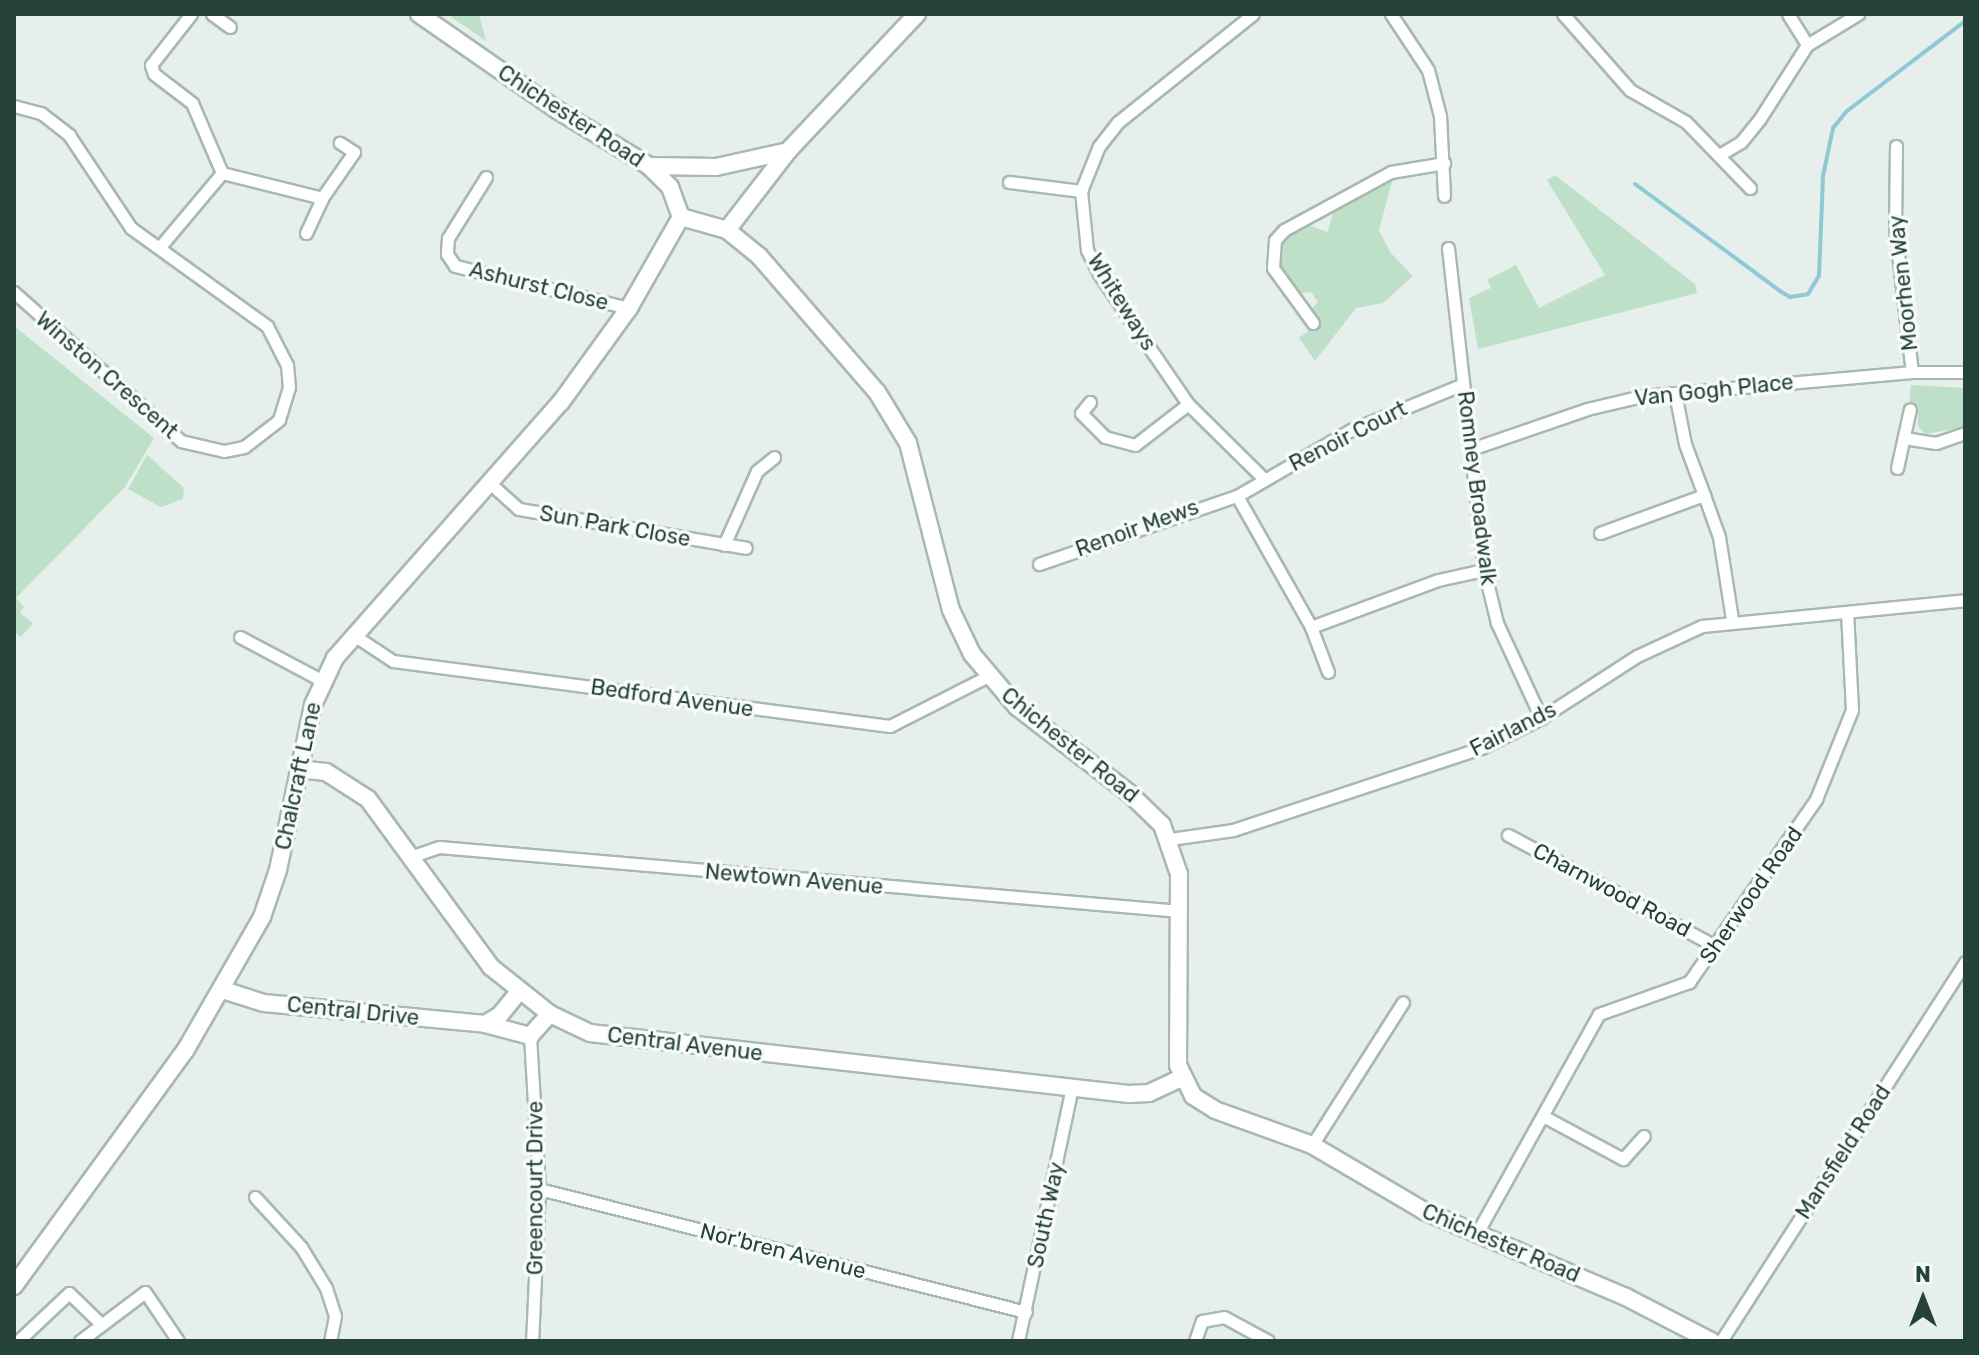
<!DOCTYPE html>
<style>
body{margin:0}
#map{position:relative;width:1979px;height:1355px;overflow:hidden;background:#e6efeb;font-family:Rubik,sans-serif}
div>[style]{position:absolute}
.green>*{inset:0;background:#bfe0c8}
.stream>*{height:4px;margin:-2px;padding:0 2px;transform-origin:2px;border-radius:2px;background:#8ec9d4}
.roads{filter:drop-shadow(2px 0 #a8b8b2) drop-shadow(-2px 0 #a8b8b2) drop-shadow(0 2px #a8b8b2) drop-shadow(0 -2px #a8b8b2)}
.street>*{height:11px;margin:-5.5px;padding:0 5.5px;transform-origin:5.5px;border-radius:5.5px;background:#fff}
.secondary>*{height:16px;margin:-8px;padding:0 8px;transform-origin:8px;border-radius:8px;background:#fff}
span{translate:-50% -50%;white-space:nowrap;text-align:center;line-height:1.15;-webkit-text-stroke:7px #f7fbf9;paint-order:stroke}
.street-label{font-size:22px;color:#24423a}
.frame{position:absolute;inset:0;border:16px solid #24423a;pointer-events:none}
.north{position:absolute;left:1883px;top:1259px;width:80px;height:80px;-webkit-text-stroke:6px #f7fbf9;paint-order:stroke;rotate:0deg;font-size:22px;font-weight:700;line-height:32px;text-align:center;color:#24423a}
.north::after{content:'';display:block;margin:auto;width:28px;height:36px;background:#24423a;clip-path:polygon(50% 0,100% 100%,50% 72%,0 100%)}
</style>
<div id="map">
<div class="green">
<i style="clip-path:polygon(447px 14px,479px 14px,486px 41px)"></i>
<i style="clip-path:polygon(1555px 175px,1695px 284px,1697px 293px,1478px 349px,1469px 298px,1491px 288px,1487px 280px,1516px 265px,1539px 308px,1605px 275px,1547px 180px)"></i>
<i style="clip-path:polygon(1393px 178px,1379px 230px,1390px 252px,1413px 276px,1383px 303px,1356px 308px,1315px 361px,1299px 338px,1320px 322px,1311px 310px,1318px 302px,1311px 292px,1299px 293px,1282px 271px,1279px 244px,1305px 224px,1328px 232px,1334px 207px)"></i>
<i style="clip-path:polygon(14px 326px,154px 438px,125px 487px,16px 598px,24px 607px,20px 613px,33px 623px,21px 637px,14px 632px)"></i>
<i style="clip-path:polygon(1911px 385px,1965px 388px,1965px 427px,1925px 434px,1918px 426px,1918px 406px,1909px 404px)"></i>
<i style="clip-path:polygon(147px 455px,184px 488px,183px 499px,161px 507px,128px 489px)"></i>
</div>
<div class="stream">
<i style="left:1635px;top:184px;width:180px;rotate:36.4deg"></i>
<i style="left:1780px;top:291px;width:12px;rotate:31deg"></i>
<i style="left:1790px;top:297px;width:18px;rotate:-9deg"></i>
<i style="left:1808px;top:294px;width:21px;rotate:-59deg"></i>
<i style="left:1819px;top:276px;width:100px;rotate:-87.7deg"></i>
<i style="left:1823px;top:176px;width:49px;rotate:-78.2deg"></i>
<i style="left:1833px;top:128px;width:22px;rotate:-51deg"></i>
<i style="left:1847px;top:111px;width:148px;rotate:-37.3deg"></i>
</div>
<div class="roads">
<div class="street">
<i style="left:191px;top:14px;width:65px;rotate:128.1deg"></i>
<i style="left:151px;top:65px;width:9px;rotate:72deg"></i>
<i style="left:154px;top:74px;width:48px;rotate:37.3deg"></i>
<i style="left:192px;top:103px;width:76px;rotate:66.8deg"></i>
<i style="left:212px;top:14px;width:22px;rotate:36deg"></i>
<i style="left:1253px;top:14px;width:173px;rotate:141.3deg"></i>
<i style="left:1118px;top:122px;width:31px;rotate:128deg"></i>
<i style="left:1099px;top:146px;width:48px;rotate:111.8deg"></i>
<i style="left:1081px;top:191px;width:59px;rotate:84.2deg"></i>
<i style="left:1087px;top:250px;width:27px;rotate:63deg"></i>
<i style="left:1099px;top:274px;width:158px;rotate:55.6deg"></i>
<i style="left:1188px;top:404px;width:108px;rotate:44.6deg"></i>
<i style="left:1391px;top:14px;width:67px;rotate:56.5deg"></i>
<i style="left:1428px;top:70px;width:48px;rotate:75.4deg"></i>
<i style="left:1440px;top:116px;width:80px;rotate:87.1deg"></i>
<i style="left:1563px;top:14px;width:101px;rotate:48.6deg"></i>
<i style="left:1630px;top:90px;width:64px;rotate:29.7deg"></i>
<i style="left:1686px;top:122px;width:92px;rotate:45.9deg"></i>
<i style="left:1788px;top:14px;width:36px;rotate:58deg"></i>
<i style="left:14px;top:106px;width:28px;rotate:15deg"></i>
<i style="left:41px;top:113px;width:36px;rotate:38deg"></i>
<i style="left:69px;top:135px;width:112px;rotate:56.3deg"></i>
<i style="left:131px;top:228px;width:168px;rotate:35.8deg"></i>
<i style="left:267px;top:326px;width:44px;rotate:62.9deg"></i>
<i style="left:287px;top:365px;width:22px;rotate:85deg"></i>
<i style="left:289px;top:387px;width:34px;rotate:107deg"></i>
<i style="left:279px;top:420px;width:44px;rotate:142.4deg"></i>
<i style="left:244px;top:447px;width:20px;rotate:169deg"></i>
<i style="left:224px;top:451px;width:44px;rotate:-166.9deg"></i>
<i style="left:181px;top:441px;width:224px;rotate:-138.3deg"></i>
<i style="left:1896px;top:146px;width:82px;rotate:90.7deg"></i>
<i style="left:1895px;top:228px;width:145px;rotate:83.3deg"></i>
<i style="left:1721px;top:154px;width:23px;rotate:-31deg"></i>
<i style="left:1741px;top:142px;width:28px;rotate:-51deg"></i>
<i style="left:1759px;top:120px;width:89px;rotate:-57.4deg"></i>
<i style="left:1807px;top:45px;width:60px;rotate:-31.3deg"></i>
<i style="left:486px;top:177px;width:72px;rotate:121.9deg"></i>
<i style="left:448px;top:238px;width:16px;rotate:94deg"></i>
<i style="left:447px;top:254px;width:14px;rotate:56deg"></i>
<i style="left:455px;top:266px;width:179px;rotate:13.6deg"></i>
<i style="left:1009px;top:182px;width:73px;rotate:7.1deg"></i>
<i style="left:306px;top:233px;width:38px;rotate:-65deg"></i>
<i style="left:322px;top:198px;width:56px;rotate:-55.2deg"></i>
<i style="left:354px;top:152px;width:17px;rotate:-147deg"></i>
<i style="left:159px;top:248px;width:98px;rotate:-50deg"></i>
<i style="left:222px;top:173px;width:103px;rotate:14deg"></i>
<i style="left:1448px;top:248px;width:324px;rotate:83.6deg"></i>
<i style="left:1484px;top:570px;width:55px;rotate:76.2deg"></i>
<i style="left:1497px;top:623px;width:105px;rotate:65.1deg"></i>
<i style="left:1313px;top:323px;width:68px;rotate:-126deg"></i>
<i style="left:1273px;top:268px;width:28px;rotate:-86deg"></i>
<i style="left:1275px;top:240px;width:13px;rotate:-48deg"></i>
<i style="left:1284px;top:230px;width:122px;rotate:-28.5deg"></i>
<i style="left:1391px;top:172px;width:54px;rotate:-9.6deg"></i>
<i style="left:1090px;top:402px;width:14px;rotate:129deg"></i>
<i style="left:1081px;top:413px;width:34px;rotate:45deg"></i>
<i style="left:1105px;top:437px;width:31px;rotate:15deg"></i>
<i style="left:1135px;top:445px;width:67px;rotate:-37.7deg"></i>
<i style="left:1904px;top:438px;width:32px;rotate:9deg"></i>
<i style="left:1936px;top:443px;width:31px;rotate:-19deg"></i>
<i style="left:1471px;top:449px;width:123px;rotate:-19deg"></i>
<i style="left:1587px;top:409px;width:57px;rotate:-13.3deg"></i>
<i style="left:1642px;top:396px;width:271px;rotate:-5.1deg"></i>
<i style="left:1912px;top:372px;width:53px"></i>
<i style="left:1897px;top:468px;width:60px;rotate:-77.6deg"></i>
<i style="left:492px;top:485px;width:36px;rotate:42deg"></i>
<i style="left:519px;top:509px;width:230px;rotate:9.7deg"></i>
<i style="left:1704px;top:495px;width:45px;rotate:70.3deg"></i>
<i style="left:1719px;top:537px;width:83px;rotate:81deg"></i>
<i style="left:1237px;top:496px;width:150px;rotate:60.5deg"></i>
<i style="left:1311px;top:627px;width:135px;rotate:-20.3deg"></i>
<i style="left:1438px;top:580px;width:47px;rotate:-12.3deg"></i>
<i style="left:1600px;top:533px;width:111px;rotate:-20.1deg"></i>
<i style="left:1704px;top:495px;width:54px;rotate:-110.4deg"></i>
<i style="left:1685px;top:444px;width:52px;rotate:-101.1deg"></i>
<i style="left:724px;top:545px;width:81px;rotate:-66deg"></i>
<i style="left:757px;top:471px;width:22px;rotate:-39deg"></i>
<i style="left:1039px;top:564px;width:209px;rotate:-19deg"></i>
<i style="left:1237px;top:496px;width:132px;rotate:-30.1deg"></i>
<i style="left:1351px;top:430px;width:121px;rotate:-22.3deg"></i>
<i style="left:1311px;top:627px;width:48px;rotate:69.3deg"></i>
<i style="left:352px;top:634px;width:49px;rotate:33.4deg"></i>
<i style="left:393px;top:661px;width:501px;rotate:7.45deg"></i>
<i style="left:890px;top:726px;width:110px;rotate:-27deg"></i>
<i style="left:240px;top:637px;width:92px;rotate:28deg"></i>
<i style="left:1508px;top:835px;width:235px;rotate:28.2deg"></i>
<i style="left:1170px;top:839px;width:64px;rotate:-8.1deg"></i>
<i style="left:1233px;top:830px;width:261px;rotate:-18.3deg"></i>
<i style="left:1481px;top:748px;width:67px;rotate:-26.6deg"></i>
<i style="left:1541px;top:718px;width:114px;rotate:-32.9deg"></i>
<i style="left:1637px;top:656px;width:72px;rotate:-24.8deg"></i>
<i style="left:1702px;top:626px;width:264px;rotate:-5.6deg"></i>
<i style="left:410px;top:857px;width:31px;rotate:-19deg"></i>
<i style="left:439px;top:847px;width:744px;rotate:4.94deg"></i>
<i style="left:530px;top:1036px;width:153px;rotate:86.6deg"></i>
<i style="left:539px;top:1189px;width:152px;rotate:92.6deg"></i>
<i style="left:1543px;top:1116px;width:91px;rotate:28.3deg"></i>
<i style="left:1623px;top:1159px;width:31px;rotate:-48deg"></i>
<i style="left:1312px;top:1145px;width:169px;rotate:-57.5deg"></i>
<i style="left:539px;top:1189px;width:502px;rotate:14.17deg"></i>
<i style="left:255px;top:1197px;width:68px;rotate:47.4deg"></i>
<i style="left:301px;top:1247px;width:48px;rotate:58.6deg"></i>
<i style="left:326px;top:1288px;width:29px;rotate:72deg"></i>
<i style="left:335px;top:1316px;width:25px;rotate:101deg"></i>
<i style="left:1477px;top:1233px;width:251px;rotate:-60.9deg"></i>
<i style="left:1599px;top:1014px;width:96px;rotate:-19.6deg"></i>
<i style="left:1689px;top:982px;width:223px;rotate:-55.2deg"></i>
<i style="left:1816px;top:799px;width:96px;rotate:-68deg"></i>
<i style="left:1852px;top:710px;width:98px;rotate:-92.9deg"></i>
<i style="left:18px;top:1341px;width:70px;rotate:-43.3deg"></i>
<i style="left:69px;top:1293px;width:43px;rotate:44.1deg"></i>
<i style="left:80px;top:1341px;width:81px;rotate:-37deg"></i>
<i style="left:145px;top:1292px;width:59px;rotate:56deg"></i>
<i style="left:1018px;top:1341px;width:259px;rotate:-78deg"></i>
<i style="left:1195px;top:1341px;width:21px;rotate:-71deg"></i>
<i style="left:1202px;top:1321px;width:22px;rotate:-10deg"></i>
<i style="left:1224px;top:1317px;width:50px;rotate:28.6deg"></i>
<i style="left:1721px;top:1341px;width:451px;rotate:-57.2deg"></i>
</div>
<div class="secondary">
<i style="left:419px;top:14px;width:168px;rotate:34.8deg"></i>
<i style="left:557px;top:110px;width:108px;rotate:31.3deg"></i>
<i style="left:649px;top:166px;width:30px;rotate:45deg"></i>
<i style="left:670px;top:187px;width:32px;rotate:70deg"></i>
<i style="left:649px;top:166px;width:67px;rotate:0.9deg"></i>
<i style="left:716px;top:167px;width:74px;rotate:-12.5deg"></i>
<i style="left:681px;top:217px;width:48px;rotate:15.8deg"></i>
<i style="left:727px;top:230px;width:41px;rotate:39.1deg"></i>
<i style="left:759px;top:256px;width:180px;rotate:49.1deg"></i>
<i style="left:877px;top:392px;width:60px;rotate:58.7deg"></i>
<i style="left:908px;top:443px;width:172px;rotate:75.6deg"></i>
<i style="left:951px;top:610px;width:49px;rotate:64.5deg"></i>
<i style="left:972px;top:654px;width:70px;rotate:49.7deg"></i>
<i style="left:1017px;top:707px;width:141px;rotate:37.5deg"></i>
<i style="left:1129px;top:793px;width:46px;rotate:44.1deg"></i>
<i style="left:1162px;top:825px;width:52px;rotate:70.9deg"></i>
<i style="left:1179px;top:874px;width:191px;rotate:90.3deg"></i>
<i style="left:1178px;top:1065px;width:34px;rotate:64deg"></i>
<i style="left:1193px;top:1096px;width:26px;rotate:32deg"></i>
<i style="left:1215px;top:1110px;width:103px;rotate:19.8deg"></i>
<i style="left:1312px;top:1145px;width:130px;rotate:30.5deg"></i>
<i style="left:1424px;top:1211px;width:220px;rotate:23.1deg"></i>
<i style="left:1626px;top:1297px;width:96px;rotate:27.4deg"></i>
<i style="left:727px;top:230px;width:100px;rotate:-52.3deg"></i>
<i style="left:788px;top:151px;width:188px;rotate:-46.7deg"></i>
<i style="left:298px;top:769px;width:28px;rotate:6deg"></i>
<i style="left:326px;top:772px;width:50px;rotate:32.7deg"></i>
<i style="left:368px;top:799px;width:208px;rotate:53.8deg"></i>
<i style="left:491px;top:967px;width:75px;rotate:38.5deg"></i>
<i style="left:550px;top:1014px;width:44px;rotate:25.4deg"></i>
<i style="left:590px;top:1033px;width:542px;rotate:6.46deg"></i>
<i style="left:1129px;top:1094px;width:20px;rotate:-3deg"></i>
<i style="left:1149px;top:1093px;width:35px;rotate:-25deg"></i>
<i style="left:223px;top:990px;width:43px;rotate:17.6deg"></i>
<i style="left:264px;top:1003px;width:222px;rotate:5.4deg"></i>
<i style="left:485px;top:1024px;width:47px;rotate:14.9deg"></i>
<i style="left:530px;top:1036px;width:30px;rotate:-48deg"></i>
<i style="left:485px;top:1024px;width:17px;rotate:-31deg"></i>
<i style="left:500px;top:1015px;width:28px;rotate:-51deg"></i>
<i style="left:14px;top:1286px;width:291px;rotate:-54deg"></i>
<i style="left:185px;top:1051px;width:155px;rotate:-60.1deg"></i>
<i style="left:262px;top:917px;width:50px;rotate:-71.2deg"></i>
<i style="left:278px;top:870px;width:169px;rotate:-78deg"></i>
<i style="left:313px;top:705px;width:52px;rotate:-64.9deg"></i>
<i style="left:335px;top:658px;width:341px;rotate:-48.6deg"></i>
<i style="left:561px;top:402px;width:116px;rotate:-54.1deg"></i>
<i style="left:629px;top:308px;width:105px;rotate:-60.3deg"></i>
</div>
</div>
<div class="street-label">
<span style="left:571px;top:116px;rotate:33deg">Chichester Road</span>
<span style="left:1903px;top:283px;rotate:-96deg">Moorhen Way</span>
<span style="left:539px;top:286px;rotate:14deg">Ashurst Close</span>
<span style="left:1122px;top:302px;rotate:58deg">Whiteways</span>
<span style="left:107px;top:375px;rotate:41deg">Winston Crescent</span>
<span style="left:1714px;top:390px;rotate:-6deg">Van Gogh Place</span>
<span style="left:1348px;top:436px;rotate:-27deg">Renoir Court</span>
<span style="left:1477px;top:488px;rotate:83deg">Romney Broadwalk</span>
<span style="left:615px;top:526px;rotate:10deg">Sun Park Close</span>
<span style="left:1137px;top:528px;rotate:-20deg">Renoir Mews</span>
<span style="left:672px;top:698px;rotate:8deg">Bedford Avenue</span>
<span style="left:1513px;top:729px;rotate:-27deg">Fairlands</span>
<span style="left:1070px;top:745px;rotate:39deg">Chichester Road</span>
<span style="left:298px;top:776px;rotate:-78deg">Chalcraft Lane</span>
<span style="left:794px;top:879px;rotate:5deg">Newtown Avenue</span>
<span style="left:1612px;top:890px;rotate:28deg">Charnwood Road</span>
<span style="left:1751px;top:895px;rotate:-55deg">Sherwood Road</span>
<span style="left:353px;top:1011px;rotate:6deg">Central Drive</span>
<span style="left:685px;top:1044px;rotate:7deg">Central Avenue</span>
<span style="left:1843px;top:1152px;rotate:-57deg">Mansfield Road</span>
<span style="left:535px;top:1188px;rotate:-90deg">Greencourt Drive</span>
<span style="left:1046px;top:1215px;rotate:-78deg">South Way</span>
<span style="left:1501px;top:1243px;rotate:23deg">Chichester Road</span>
<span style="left:783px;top:1251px;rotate:14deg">Nor'bren Avenue</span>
</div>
<div class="frame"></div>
<div class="north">N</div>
</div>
